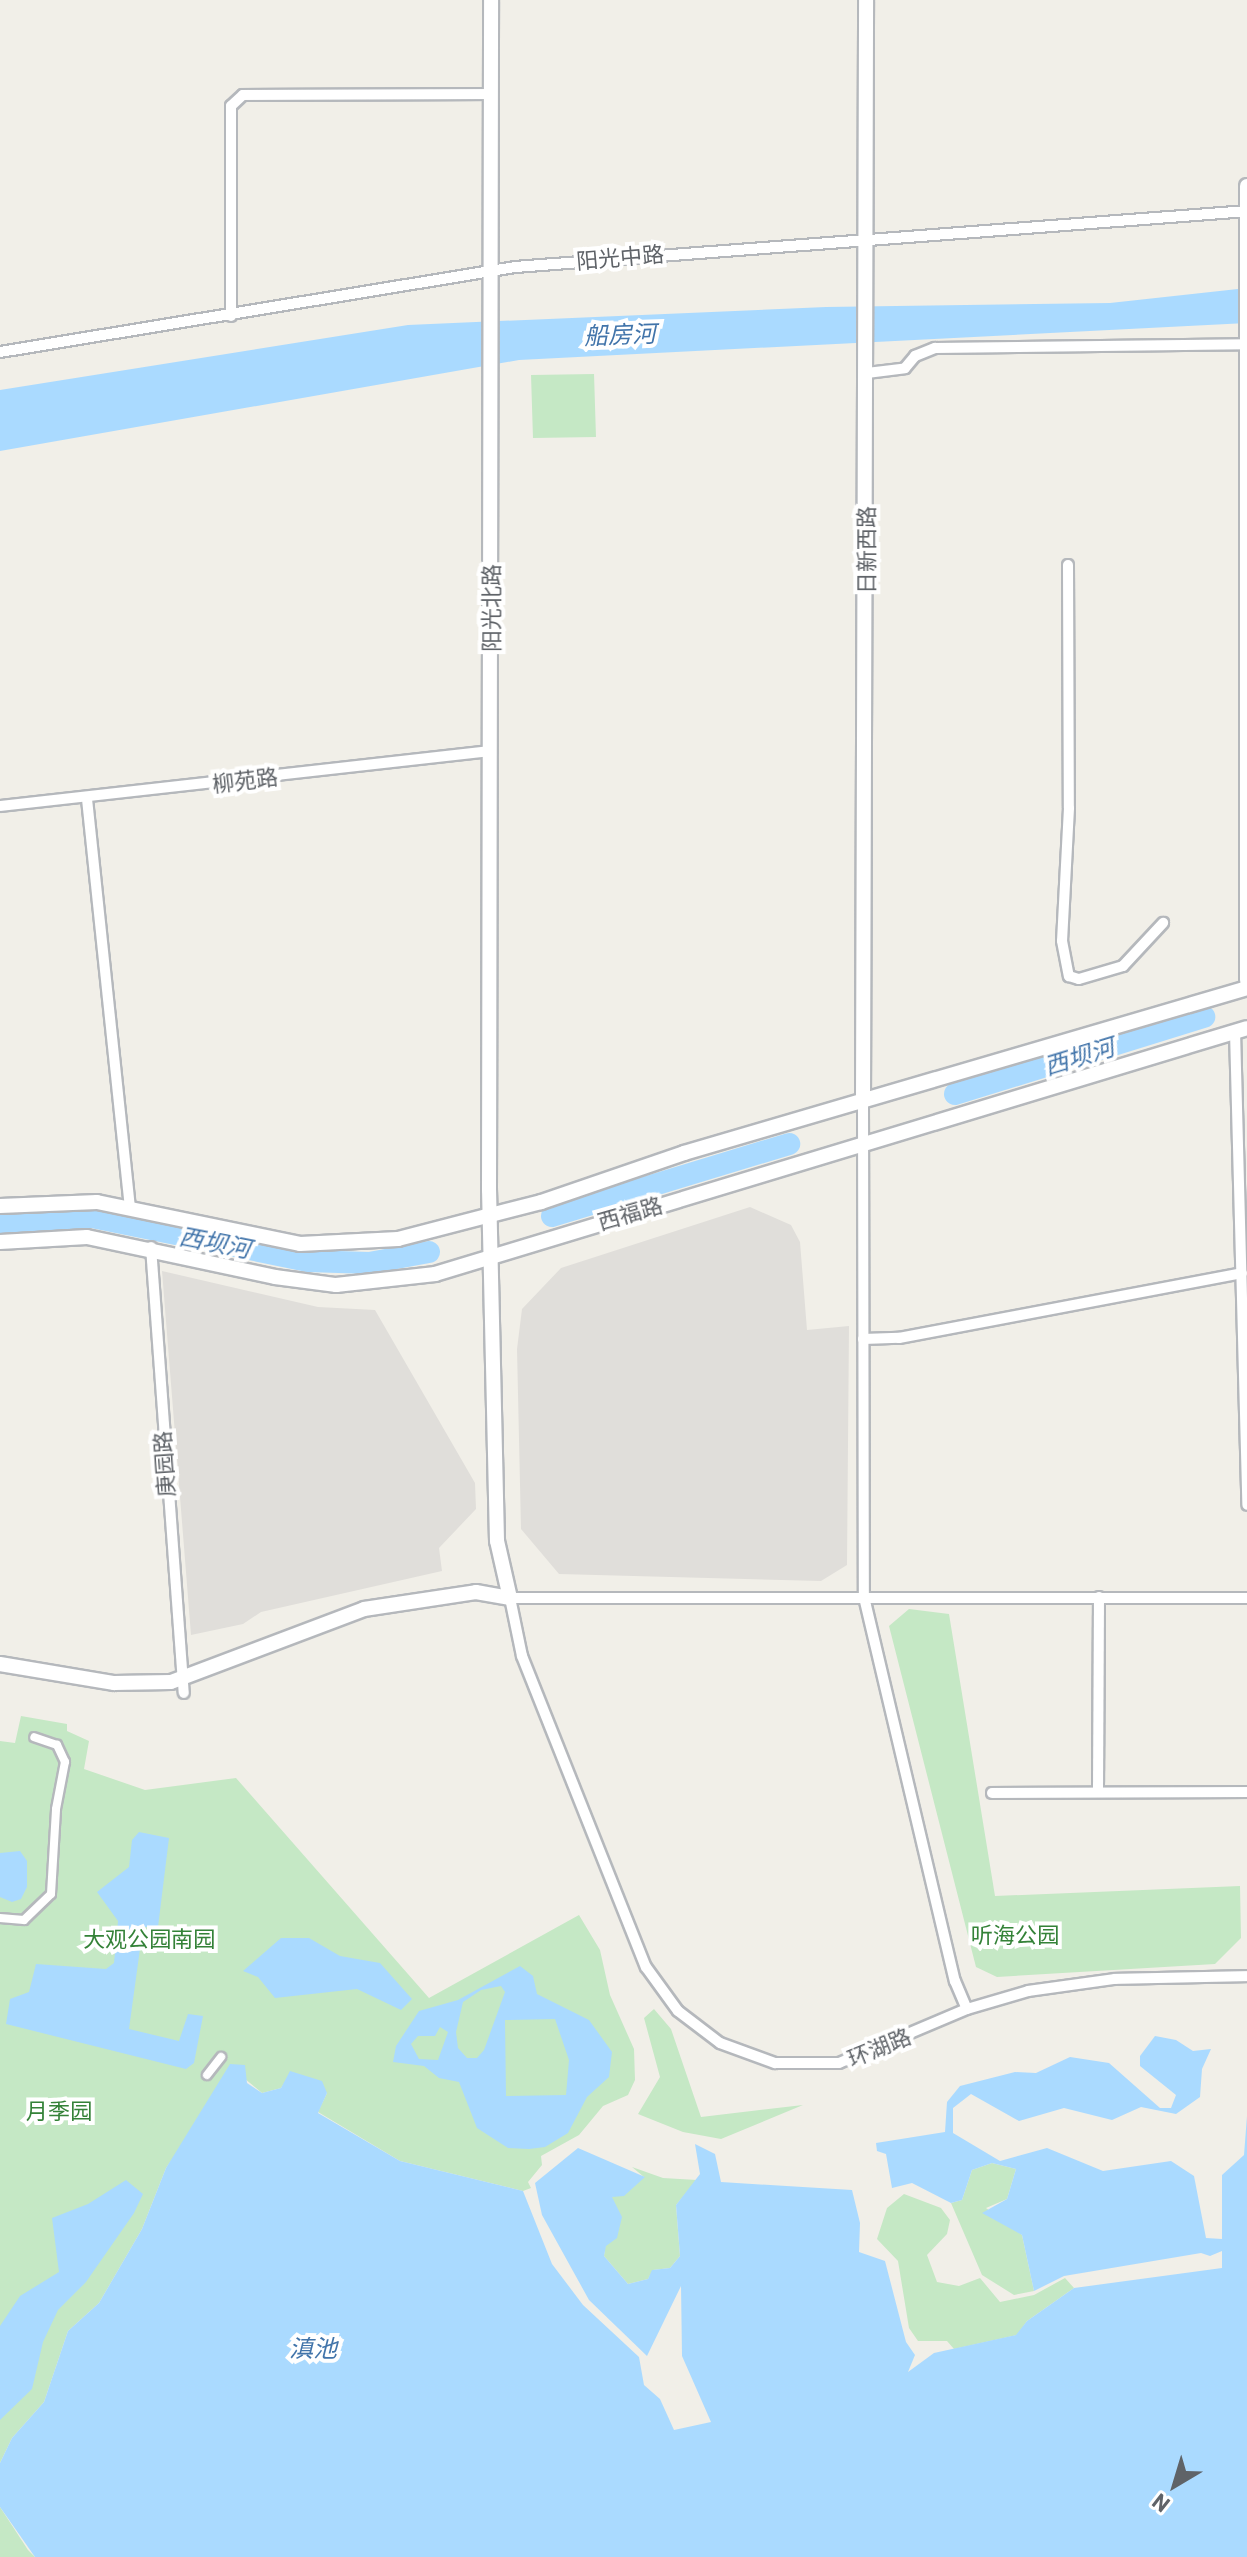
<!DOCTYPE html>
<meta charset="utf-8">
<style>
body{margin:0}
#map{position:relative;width:1247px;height:2557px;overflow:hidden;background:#f1efe8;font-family:Barlow,"Noto Sans SC",sans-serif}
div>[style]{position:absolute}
.industrial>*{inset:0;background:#e0deda}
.green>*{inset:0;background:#c5e8c5}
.water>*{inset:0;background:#aadaff}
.river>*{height:22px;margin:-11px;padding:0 11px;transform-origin:11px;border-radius:11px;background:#aadaff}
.roads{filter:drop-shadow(2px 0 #b5b8bc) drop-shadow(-2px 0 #b5b8bc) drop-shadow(0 2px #b5b8bc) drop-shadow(0 -2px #b5b8bc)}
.pedestrian>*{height:8px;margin:-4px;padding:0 4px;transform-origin:4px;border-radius:4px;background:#fff}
.minor>*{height:10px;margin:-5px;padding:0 5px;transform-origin:5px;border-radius:5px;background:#fff}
.tertiary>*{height:14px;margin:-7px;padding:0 7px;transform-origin:7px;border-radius:7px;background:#fff}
.secondary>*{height:14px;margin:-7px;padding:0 7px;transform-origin:7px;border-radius:7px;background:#fff}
span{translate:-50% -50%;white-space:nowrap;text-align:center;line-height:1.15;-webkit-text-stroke:8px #fff;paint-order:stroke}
.street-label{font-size:22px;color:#5f6368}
.park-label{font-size:22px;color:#348238}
.water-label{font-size:24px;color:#4174aa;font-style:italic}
.north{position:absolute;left:1135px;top:2445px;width:80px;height:80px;-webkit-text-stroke:6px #fff;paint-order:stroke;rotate:218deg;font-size:22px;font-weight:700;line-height:32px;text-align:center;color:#5f6368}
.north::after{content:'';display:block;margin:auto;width:28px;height:36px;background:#5f6368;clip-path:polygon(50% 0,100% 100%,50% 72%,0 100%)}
</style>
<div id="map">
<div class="industrial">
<i style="clip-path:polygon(750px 1207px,791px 1225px,800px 1242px,807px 1330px,849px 1326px,847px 1565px,821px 1581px,559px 1574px,521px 1529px,517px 1349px,522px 1309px,561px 1268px)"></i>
<i style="clip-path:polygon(162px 1271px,318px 1307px,375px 1310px,475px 1483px,476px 1509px,439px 1548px,442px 1571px,261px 1612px,243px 1624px,191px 1635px)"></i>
</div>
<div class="green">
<i style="clip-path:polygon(594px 374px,596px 437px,533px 438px,531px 375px)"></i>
<i style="clip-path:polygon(909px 1609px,949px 1614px,995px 1896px,1240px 1886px,1241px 1938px,1215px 1964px,997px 1977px,976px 1967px,889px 1626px)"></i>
<i style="clip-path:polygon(21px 1716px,67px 1724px,67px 1731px,89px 1741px,84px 1769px,145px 1790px,236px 1778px,429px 1998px,579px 1915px,600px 1950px,610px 1995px,634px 2049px,635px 2080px,628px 2095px,603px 2106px,579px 2135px,541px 2156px,542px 2165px,528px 2182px,531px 2188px,523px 2191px,400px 2161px,318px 2112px,327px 2093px,288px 2078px,281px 2088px,262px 2093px,244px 2078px,190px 2133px,166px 2168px,142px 2229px,99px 2303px,68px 2331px,44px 2402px,12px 2438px,0 2463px,0 1741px,15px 1743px)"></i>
<i style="clip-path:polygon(654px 2009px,671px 2029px,701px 2117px,803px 2105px,721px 2139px,683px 2132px,638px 2114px,660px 2077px,644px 2018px)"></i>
<i style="clip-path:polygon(992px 2163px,1016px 2169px,1007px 2199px,986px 2208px,1022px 2235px,1034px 2291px,1014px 2295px,982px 2275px,951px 2203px,962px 2200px,972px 2170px)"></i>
<i style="clip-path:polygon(632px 2167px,663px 2178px,697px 2180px,676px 2205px,680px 2256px,670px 2268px,653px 2270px,648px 2279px,628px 2284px,604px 2256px,612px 2197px,644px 2177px)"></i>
<i style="clip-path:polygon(904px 2194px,941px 2208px,950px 2220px,947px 2234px,927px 2255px,937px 2282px,959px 2286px,980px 2278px,1000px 2302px,1034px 2295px,1065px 2278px,1074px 2288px,1027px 2321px,1017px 2335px,954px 2349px,947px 2341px,918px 2341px,909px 2328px,898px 2261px,877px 2239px,887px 2208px)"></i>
<i style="clip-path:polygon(0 2507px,28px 2550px,35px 2557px,0 2557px)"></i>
</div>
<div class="water">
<i style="clip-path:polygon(1247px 288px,1247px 323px,519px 360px,0 451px,0 390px,408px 325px,826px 307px,1110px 303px)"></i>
<i style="clip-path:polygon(139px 1832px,169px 1838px,158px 1927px,143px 1927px,129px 2029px,179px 2041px,188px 2014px,203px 2016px,194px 2063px,186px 2069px,6px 2024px,10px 1999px,29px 1992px,36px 1964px,106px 1969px,114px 1963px,118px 1921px,97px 1892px,129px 1867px,132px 1840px)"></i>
<i style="clip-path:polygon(20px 1851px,27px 1861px,27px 1887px,21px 1899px,12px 1902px,0 1897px,0 1853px)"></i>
<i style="clip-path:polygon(281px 1938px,309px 1938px,340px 1956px,380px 1963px,412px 1999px,401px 2010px,357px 1989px,275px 1998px,258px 1977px,243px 1971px)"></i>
<i style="clip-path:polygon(evenodd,520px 1966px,533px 1976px,537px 1994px,589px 2020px,612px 2052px,609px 2077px,587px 2097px,568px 2133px,545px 2147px,529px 2149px,508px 2148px,477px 2128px,459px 2082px,439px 2078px,424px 2066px,393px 2062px,396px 2046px,419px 2011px,458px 2000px,520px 1966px,501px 1986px,505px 1992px,484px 2050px,477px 2058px,467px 2058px,458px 2048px,456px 2032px,463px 2002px,481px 1990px,501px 1986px,520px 1966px,555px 2019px,569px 2060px,566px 2095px,506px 2096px,505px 2020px,555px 2019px,520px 1966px,440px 2027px,448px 2032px,438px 2060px,419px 2059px,411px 2044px,418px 2036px,435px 2036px,440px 2027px)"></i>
<i style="clip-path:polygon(1155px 2036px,1176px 2040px,1193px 2051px,1211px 2049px,1202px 2069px,1200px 2097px,1176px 2114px,1141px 2107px,1112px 2120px,1064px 2108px,1019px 2121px,971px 2094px,953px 2108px,953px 2133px,1000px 2161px,1047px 2148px,1103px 2171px,1171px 2161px,1194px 2176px,1206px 2238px,1222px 2239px,1222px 2175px,1244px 2155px,1247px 2116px,1247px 2557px,35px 2557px,0 2507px,0 2463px,12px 2438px,44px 2402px,68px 2331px,99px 2303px,142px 2229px,166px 2168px,230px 2064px,245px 2065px,247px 2083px,262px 2093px,281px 2088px,290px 2071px,322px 2081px,327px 2093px,318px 2113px,400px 2161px,523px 2191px,552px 2264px,583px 2305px,639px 2357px,644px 2385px,660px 2399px,674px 2430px,711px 2422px,682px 2356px,681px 2286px,647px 2356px,589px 2300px,542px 2215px,535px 2183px,578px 2148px,645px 2177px,624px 2196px,612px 2197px,622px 2217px,617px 2238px,606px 2246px,604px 2256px,628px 2284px,648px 2279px,652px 2270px,670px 2268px,680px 2256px,676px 2205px,700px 2174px,695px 2144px,715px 2154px,721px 2182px,852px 2190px,860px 2223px,859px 2252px,885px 2261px,906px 2342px,915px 2355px,908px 2372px,934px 2353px,1016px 2335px,1027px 2321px,1074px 2288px,1222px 2268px,1222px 2251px,1210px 2256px,1201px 2253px,1064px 2276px,1034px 2291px,1022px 2235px,982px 2213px,1007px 2199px,1016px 2169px,992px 2163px,972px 2170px,962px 2200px,951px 2203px,912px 2183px,892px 2188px,886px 2154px,877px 2151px,876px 2143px,945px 2132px,947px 2102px,960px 2086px,1015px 2072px,1036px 2073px,1070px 2057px,1109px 2063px,1160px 2108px,1171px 2108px,1176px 2095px,1140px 2066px,1140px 2056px)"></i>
<i style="clip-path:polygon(126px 2180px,143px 2194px,134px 2213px,86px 2282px,58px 2310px,43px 2342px,32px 2389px,0 2420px,0 2326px,20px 2296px,59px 2272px,52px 2218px,88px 2204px)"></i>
</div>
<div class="river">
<i style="left:955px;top:1094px;width:261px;rotate:-17.2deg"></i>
<i style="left:552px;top:1216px;width:248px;rotate:-16.9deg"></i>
<i style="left:0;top:1223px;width:92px;rotate:-3.7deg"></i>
<i style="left:92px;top:1217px;width:220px;rotate:11.5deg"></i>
<i style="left:308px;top:1261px;width:61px;rotate:1.9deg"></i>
<i style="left:369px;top:1263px;width:61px;rotate:-10.4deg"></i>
</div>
<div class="roads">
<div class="pedestrian">
<i style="left:0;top:1918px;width:24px;rotate:5deg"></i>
<i style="left:24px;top:1920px;width:37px;rotate:-44deg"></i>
<i style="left:51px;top:1894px;width:85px;rotate:-86.6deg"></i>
<i style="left:56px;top:1809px;width:48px;rotate:-79.2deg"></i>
<i style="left:65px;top:1762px;width:19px;rotate:-115deg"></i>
<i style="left:57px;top:1745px;width:24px;rotate:-161deg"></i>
<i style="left:207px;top:2075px;width:23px;rotate:-52deg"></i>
</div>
<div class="minor">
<i style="left:231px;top:316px;width:210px;rotate:-90deg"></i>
<i style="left:231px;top:106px;width:16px;rotate:-43deg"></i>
<i style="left:243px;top:95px;width:248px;rotate:-0.2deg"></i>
<i style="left:0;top:352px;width:522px;rotate:-9.37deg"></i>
<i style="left:515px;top:267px;width:734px;rotate:-4.37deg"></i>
<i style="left:867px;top:373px;width:38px;rotate:-7deg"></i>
<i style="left:905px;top:368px;width:16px;rotate:-50deg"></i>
<i style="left:915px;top:356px;width:22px;rotate:-22deg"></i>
<i style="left:935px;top:348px;width:311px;rotate:-0.7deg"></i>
<i style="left:1068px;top:565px;width:243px;rotate:89.8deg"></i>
<i style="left:1069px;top:808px;width:133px;rotate:93deg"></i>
<i style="left:1062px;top:941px;width:36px;rotate:79deg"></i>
<i style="left:1069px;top:976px;width:10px;rotate:17deg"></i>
<i style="left:1079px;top:979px;width:46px;rotate:-16.5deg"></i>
<i style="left:1123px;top:966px;width:59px;rotate:-47.1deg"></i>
<i style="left:87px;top:799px;width:410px;rotate:84deg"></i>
<i style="left:0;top:806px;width:493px;rotate:-6.4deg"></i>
<i style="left:1235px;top:1031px;width:474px;rotate:88.5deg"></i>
<i style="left:863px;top:1101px;width:496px;rotate:89.9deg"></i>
<i style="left:864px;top:1597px;width:395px;rotate:76.7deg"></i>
<i style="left:955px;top:1981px;width:30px;rotate:67deg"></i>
<i style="left:151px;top:1247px;width:447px;rotate:85.8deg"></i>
<i style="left:863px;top:1339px;width:36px;rotate:-2deg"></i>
<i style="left:899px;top:1338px;width:349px;rotate:-10.7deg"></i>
<i style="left:1247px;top:1598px;width:737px;rotate:180deg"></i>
<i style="left:510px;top:1598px;width:59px;rotate:78.3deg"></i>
<i style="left:522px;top:1656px;width:335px;rotate:68.3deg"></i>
<i style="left:646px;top:1967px;width:54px;rotate:54deg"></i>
<i style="left:678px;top:2011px;width:53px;rotate:37.3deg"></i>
<i style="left:720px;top:2043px;width:59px;rotate:20deg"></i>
<i style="left:775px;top:2063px;width:64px"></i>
<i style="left:839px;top:2063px;width:139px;rotate:-22.9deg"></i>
<i style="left:967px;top:2009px;width:64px;rotate:-16.4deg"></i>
<i style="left:1028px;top:1991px;width:88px;rotate:-7.9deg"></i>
<i style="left:1115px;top:1979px;width:132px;rotate:-1.3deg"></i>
<i style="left:1098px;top:1789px;width:192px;rotate:-89.7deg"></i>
<i style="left:992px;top:1793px;width:255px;rotate:-0.2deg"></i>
</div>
<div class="tertiary">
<i style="left:1247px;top:186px;width:794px;rotate:90deg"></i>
<i style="left:863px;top:1101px;width:1101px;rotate:-89.84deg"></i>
<i style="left:0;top:1664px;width:116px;rotate:9.5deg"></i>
<i style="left:114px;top:1683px;width:57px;rotate:-1deg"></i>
<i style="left:171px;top:1682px;width:206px;rotate:-20.7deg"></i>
<i style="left:364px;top:1609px;width:113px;rotate:-8.6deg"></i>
<i style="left:476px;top:1592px;width:35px;rotate:10deg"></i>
<i style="left:510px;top:1598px;width:58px;rotate:-102.8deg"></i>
<i style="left:497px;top:1541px;width:351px;rotate:-91.3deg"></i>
<i style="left:489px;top:1190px;width:1190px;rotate:-89.9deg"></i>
</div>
<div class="secondary">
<i style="left:0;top:1206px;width:97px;rotate:-2.4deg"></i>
<i style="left:97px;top:1202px;width:207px;rotate:11.7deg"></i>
<i style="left:300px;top:1244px;width:98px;rotate:-2.9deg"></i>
<i style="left:398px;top:1239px;width:148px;rotate:-14.5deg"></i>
<i style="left:541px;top:1202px;width:151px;rotate:-18.9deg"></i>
<i style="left:684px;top:1153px;width:587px;rotate:-16.33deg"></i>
<i style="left:0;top:1242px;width:87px;rotate:-3.3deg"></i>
<i style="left:87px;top:1237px;width:192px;rotate:12deg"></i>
<i style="left:275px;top:1277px;width:62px;rotate:7.5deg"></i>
<i style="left:336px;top:1285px;width:100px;rotate:-6.3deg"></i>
<i style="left:435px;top:1274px;width:848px;rotate:-16.85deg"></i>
</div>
</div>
<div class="street-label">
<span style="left:620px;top:257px;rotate:-5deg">阳光中路</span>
<span style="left:866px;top:550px;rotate:-90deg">日新西路</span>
<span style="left:491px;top:608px;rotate:-90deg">阳光北路</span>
<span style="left:245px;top:780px;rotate:-7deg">柳苑路</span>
<span style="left:630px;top:1213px;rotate:-16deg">西福路</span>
<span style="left:164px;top:1464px;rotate:-94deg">庚园路</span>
<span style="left:879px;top:2047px;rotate:-22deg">环湖路</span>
</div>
<div class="park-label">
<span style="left:1015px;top:1935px">听海公园</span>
<span style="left:149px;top:1939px">大观公园南园</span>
<span style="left:59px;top:2111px">月季园</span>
</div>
<div class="water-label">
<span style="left:620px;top:334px;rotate:-2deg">船房河</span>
<span style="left:1079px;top:1056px;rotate:-17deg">西坝河</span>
<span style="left:215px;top:1242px;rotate:11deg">西坝河</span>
<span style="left:313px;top:2348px">滇池</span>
</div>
<div class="north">N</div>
</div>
